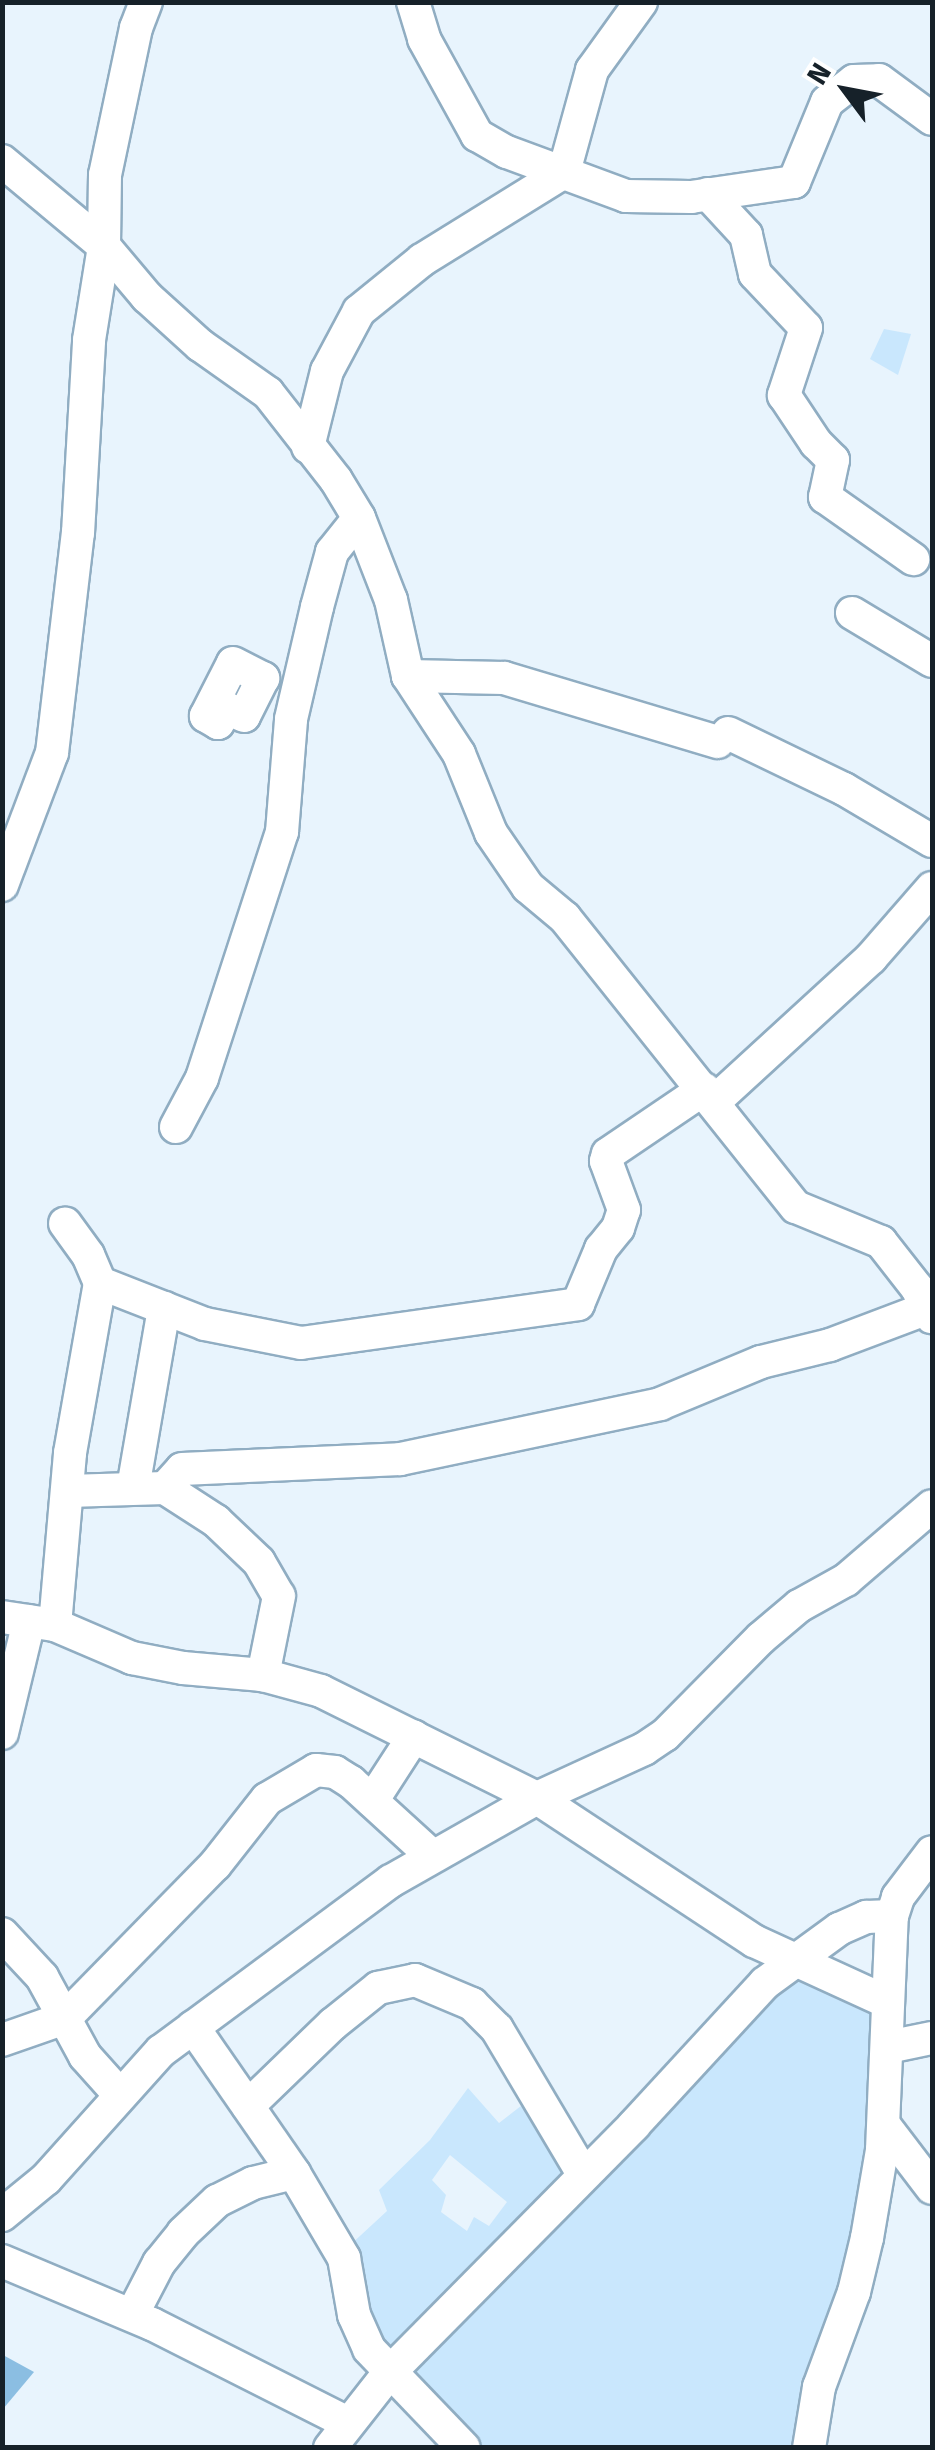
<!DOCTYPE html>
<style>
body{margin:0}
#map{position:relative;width:935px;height:2450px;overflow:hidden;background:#e8f4fd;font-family:"Fira Sans",sans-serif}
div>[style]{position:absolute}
.green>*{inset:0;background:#c9e7fd}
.forest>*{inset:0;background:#8bbee2}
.roads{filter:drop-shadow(2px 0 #90adc2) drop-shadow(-2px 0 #90adc2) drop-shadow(0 2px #90adc2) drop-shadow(0 -2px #90adc2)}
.minor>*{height:32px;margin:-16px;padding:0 16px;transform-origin:16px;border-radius:16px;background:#fff}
span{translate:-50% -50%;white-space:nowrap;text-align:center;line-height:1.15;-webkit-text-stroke:9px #fff;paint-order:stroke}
.frame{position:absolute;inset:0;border:5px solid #162129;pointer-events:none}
.north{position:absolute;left:795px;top:40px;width:100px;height:100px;-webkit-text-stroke:8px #fff;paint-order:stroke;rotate:302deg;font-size:28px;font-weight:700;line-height:40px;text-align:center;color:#162129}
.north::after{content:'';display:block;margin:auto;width:35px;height:45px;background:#162129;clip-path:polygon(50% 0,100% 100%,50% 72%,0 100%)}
</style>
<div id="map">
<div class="green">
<i style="clip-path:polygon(884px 329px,911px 334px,898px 375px,870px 359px)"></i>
<i style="clip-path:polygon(793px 1976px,878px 2005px,870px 2122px,845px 2282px,801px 2381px,793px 2447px,476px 2447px,400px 2376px)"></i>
<i style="clip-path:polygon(evenodd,468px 2088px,499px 2123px,530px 2099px,578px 2173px,392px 2363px,360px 2316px,348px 2247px,387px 2211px,379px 2190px,430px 2140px,468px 2088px,450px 2155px,507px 2202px,489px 2226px,474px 2217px,467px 2231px,441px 2212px,446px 2195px,432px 2180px,450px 2155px)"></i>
</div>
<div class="forest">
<i style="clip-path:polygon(3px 2355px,34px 2372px,3px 2409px)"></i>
</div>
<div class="roads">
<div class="minor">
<i style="left:413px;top:2px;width:39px;rotate:73deg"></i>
<i style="left:424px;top:39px;width:110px;rotate:61.1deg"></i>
<i style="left:477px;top:135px;width:34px;rotate:30deg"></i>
<i style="left:507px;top:152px;width:127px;rotate:20.3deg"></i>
<i style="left:626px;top:196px;width:65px;rotate:0.9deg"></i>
<i style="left:691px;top:197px;width:104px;rotate:-8.3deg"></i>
<i style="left:794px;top:182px;width:87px;rotate:-67.6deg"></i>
<i style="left:827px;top:102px;width:34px;rotate:-38deg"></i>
<i style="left:854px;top:81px;width:25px;rotate:-2deg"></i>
<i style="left:879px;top:80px;width:66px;rotate:36.3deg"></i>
<i style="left:2px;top:161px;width:133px;rotate:39.8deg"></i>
<i style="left:104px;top:246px;width:67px;rotate:49.9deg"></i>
<i style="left:147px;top:297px;width:72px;rotate:42.2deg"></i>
<i style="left:200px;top:345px;width:83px;rotate:35.2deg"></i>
<i style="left:268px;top:393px;width:110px;rotate:52deg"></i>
<i style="left:336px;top:480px;width:44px;rotate:58.8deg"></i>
<i style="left:359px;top:518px;width:88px;rotate:68.7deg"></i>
<i style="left:391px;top:600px;width:78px;rotate:77.4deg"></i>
<i style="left:408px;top:676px;width:93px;rotate:56.8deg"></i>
<i style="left:459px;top:754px;width:85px;rotate:67.9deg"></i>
<i style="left:491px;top:833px;width:65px;rotate:55.6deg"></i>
<i style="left:528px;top:887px;width:48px;rotate:40deg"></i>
<i style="left:565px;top:918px;width:370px;rotate:51.4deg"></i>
<i style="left:796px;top:1207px;width:92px;rotate:22.4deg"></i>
<i style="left:881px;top:1242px;width:58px;rotate:52deg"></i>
<i style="left:917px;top:1288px;width:33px;rotate:63deg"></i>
<i style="left:708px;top:194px;width:56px;rotate:47.2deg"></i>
<i style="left:746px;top:235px;width:40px;rotate:77deg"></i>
<i style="left:755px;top:274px;width:74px;rotate:46.6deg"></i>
<i style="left:806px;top:328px;width:71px;rotate:108.2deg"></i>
<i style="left:784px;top:395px;width:58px;rotate:56.3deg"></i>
<i style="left:816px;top:443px;width:24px;rotate:45deg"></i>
<i style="left:833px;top:460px;width:38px;rotate:102deg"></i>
<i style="left:825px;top:497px;width:108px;rotate:35.2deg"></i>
<i style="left:308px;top:447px;width:78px;rotate:-76deg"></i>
<i style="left:327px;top:371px;width:68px;rotate:-61.9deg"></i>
<i style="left:359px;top:311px;width:81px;rotate:-39deg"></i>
<i style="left:422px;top:260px;width:167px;rotate:-31.8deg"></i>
<i style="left:564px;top:172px;width:106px;rotate:-74.6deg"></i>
<i style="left:592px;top:70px;width:84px;rotate:-54.2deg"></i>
<i style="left:852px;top:613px;width:93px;rotate:31deg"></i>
<i style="left:233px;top:663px;width:34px;rotate:27deg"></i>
<i style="left:263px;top:678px;width:42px;rotate:116.6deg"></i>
<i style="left:244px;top:716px;width:20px;rotate:-156deg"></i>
<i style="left:226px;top:708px;width:17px;rotate:118deg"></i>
<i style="left:218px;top:723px;width:14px;rotate:-150deg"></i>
<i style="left:206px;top:716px;width:59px;rotate:-63deg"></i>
<i style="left:408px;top:676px;width:96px;rotate:1.2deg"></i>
<i style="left:504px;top:678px;width:223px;rotate:16.7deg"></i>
<i style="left:728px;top:733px;width:129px;rotate:25.8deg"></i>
<i style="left:844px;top:789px;width:102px;rotate:30.6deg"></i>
<i style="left:2px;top:885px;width:141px;rotate:-69.3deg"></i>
<i style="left:52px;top:753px;width:222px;rotate:-83.3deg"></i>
<i style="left:78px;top:533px;width:193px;rotate:-86.7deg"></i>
<i style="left:89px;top:340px;width:95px;rotate:-80.9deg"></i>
<i style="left:104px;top:246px;width:71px;rotate:-89.2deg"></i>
<i style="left:105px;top:175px;width:150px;rotate:-78.1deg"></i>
<i style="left:136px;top:28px;width:28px;rotate:-69deg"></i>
<i style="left:715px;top:1101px;width:212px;rotate:-42.5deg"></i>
<i style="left:871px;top:958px;width:93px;rotate:-48.9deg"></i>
<i style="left:176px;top:1127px;width:55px;rotate:-62deg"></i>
<i style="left:202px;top:1078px;width:259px;rotate:-72deg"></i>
<i style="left:282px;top:832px;width:113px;rotate:-85.4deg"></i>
<i style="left:291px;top:719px;width:115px;rotate:-76.9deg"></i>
<i style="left:317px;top:607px;width:57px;rotate:-74.7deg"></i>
<i style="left:332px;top:552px;width:43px;rotate:-51.5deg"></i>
<i style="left:100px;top:1283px;width:113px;rotate:21.3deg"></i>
<i style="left:205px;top:1324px;width:98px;rotate:11.2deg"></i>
<i style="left:301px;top:1343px;width:280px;rotate:-8deg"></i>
<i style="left:578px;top:1304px;width:60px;rotate:-67.3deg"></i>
<i style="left:601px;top:1249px;width:27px;rotate:-51deg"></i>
<i style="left:618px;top:1228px;width:19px;rotate:-72deg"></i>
<i style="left:624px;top:1210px;width:52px;rotate:-110.2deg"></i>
<i style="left:606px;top:1161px;width:7px;rotate:-74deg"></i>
<i style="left:608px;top:1154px;width:116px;rotate:-34.1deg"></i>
<i style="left:133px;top:1488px;width:183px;rotate:-80.2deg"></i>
<i style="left:165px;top:1488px;width:25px;rotate:-48deg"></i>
<i style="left:182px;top:1469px;width:218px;rotate:-2.6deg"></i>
<i style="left:400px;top:1459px;width:266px;rotate:-11.9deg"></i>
<i style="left:660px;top:1404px;width:109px;rotate:-22.6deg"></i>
<i style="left:761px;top:1362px;width:71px;rotate:-13.8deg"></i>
<i style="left:830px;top:1345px;width:105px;rotate:-20.7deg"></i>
<i style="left:68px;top:1491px;width:97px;rotate:-1.8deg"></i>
<i style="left:165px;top:1488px;width:61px;rotate:32.9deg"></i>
<i style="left:216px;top:1521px;width:59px;rotate:43.6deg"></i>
<i style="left:259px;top:1562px;width:39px;rotate:60deg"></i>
<i style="left:279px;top:1596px;width:81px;rotate:101.4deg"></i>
<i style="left:2px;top:1617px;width:54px;rotate:8.6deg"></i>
<i style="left:55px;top:1625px;width:84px;rotate:23.2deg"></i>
<i style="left:132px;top:1658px;width:52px;rotate:11.1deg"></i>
<i style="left:183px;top:1668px;width:80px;rotate:5deg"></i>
<i style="left:263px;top:1675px;width:60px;rotate:15.4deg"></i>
<i style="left:321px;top:1691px;width:241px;rotate:26.4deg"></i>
<i style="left:537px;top:1798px;width:260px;rotate:33.4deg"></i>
<i style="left:754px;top:1941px;width:146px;rotate:24.6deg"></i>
<i style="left:55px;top:1625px;width:173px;rotate:-85deg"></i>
<i style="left:70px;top:1453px;width:173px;rotate:-80deg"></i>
<i style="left:100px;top:1283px;width:30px;rotate:-113deg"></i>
<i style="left:88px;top:1255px;width:39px;rotate:-126deg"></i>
<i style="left:2px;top:1733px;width:115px;rotate:-76.4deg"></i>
<i style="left:372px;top:1801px;width:77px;rotate:-57.1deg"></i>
<i style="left:2px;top:1934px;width:59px;rotate:47.1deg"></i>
<i style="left:42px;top:1977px;width:90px;rotate:61.4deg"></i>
<i style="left:85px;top:2056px;width:52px;rotate:48.1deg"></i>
<i style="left:193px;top:2027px;width:178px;rotate:55.3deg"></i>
<i style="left:294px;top:2173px;width:99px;rotate:59.5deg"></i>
<i style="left:344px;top:2258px;width:58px;rotate:80deg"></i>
<i style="left:354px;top:2315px;width:37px;rotate:66deg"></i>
<i style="left:369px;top:2349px;width:137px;rotate:46.2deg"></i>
<i style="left:2px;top:2040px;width:67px;rotate:-19.2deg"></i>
<i style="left:65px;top:2018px;width:214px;rotate:-45.6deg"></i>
<i style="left:215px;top:1865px;width:84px;rotate:-51.8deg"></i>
<i style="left:267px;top:1799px;width:57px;rotate:-30.6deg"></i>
<i style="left:316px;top:1770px;width:19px;rotate:6deg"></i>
<i style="left:335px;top:1772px;width:19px;rotate:32deg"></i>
<i style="left:351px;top:1782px;width:110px;rotate:42.4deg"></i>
<i style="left:888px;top:2047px;width:45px;rotate:-11.6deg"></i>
<i style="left:248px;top:2106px;width:118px;rotate:-44deg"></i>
<i style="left:333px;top:2024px;width:58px;rotate:-38.7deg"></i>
<i style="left:378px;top:1988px;width:38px;rotate:-12deg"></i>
<i style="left:415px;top:1980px;width:62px;rotate:22.8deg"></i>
<i style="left:472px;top:2004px;width:35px;rotate:45deg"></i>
<i style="left:497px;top:2029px;width:169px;rotate:59.3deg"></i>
<i style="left:884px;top:2125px;width:79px;rotate:52.7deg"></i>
<i style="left:2px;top:2215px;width:57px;rotate:-39.3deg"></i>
<i style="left:46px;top:2179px;width:172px;rotate:-48.1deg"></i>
<i style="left:161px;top:2051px;width:286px;rotate:-36.5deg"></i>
<i style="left:391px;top:1881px;width:168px;rotate:-29.6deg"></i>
<i style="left:537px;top:1798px;width:118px;rotate:-24.6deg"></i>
<i style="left:644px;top:1749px;width:25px;rotate:-34deg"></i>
<i style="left:665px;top:1735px;width:136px;rotate:-45.3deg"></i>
<i style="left:761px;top:1638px;width:50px;rotate:-40.1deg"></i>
<i style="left:799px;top:1606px;width:54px;rotate:-29deg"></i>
<i style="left:846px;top:1580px;width:113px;rotate:-40.7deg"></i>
<i style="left:2px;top:2261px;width:163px;rotate:22.8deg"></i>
<i style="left:152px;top:2324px;width:220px;rotate:26.8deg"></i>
<i style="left:132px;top:2315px;width:59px;rotate:-62.6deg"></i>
<i style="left:159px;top:2263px;width:38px;rotate:-51deg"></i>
<i style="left:183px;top:2233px;width:47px;rotate:-43.3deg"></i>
<i style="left:217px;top:2201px;width:40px;rotate:-26.6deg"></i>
<i style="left:253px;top:2183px;width:42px;rotate:-13.7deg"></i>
<i style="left:330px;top:2448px;width:94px;rotate:-51.9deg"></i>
<i style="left:388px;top:2374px;width:350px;rotate:-45.3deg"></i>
<i style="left:634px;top:2125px;width:193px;rotate:-47.3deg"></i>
<i style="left:765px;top:1983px;width:92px;rotate:-36.1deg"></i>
<i style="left:839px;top:1929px;width:30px;rotate:-24deg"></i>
<i style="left:866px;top:1917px;width:26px;rotate:-2deg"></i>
<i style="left:809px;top:2448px;width:62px;rotate:-80.7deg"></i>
<i style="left:819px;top:2387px;width:101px;rotate:-69.8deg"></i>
<i style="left:854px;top:2292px;width:56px;rotate:-76.5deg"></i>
<i style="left:867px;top:2238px;width:89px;rotate:-80.3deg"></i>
<i style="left:882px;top:2150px;width:234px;rotate:-87.6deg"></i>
<i style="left:892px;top:1916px;width:20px;rotate:-72deg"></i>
<i style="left:898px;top:1897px;width:56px;rotate:-52.9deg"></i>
</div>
</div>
<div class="frame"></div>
<div class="north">N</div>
</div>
